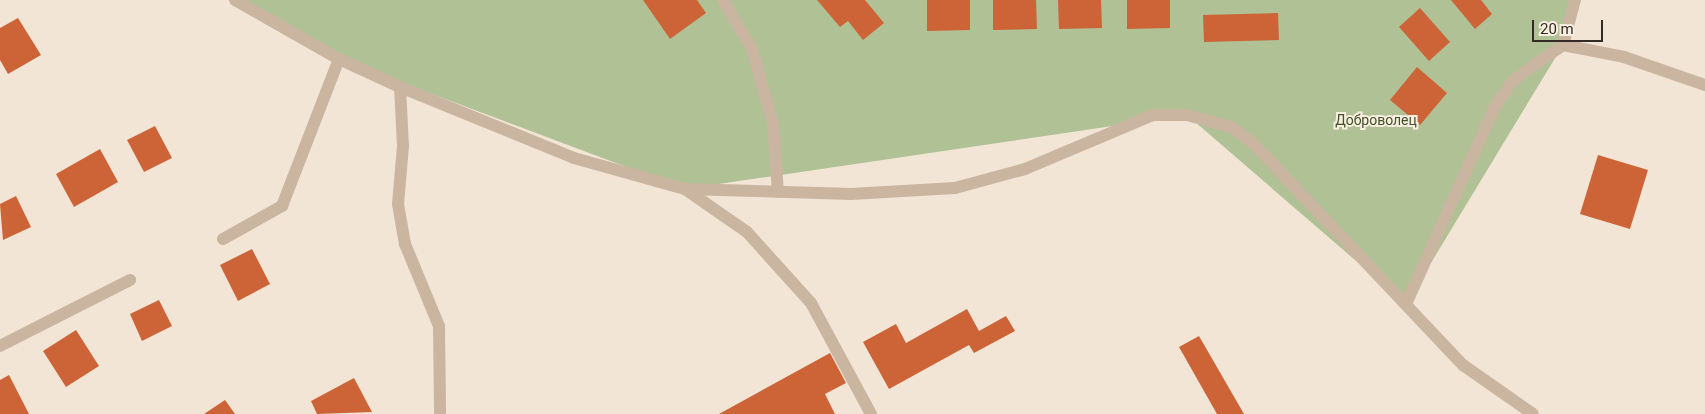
<!DOCTYPE html>
<meta charset="utf-8">
<style>
body{margin:0}
#map{position:relative;width:1705px;height:414px;overflow:hidden;background:#f2e5d5;font-family:Roboto,sans-serif}
div>[style]{position:absolute}
.green>*{inset:0;background:#b0c195}
.building>*{inset:0;background:#cc6438}
.lane>*{height:12px;margin:-6px;padding:0 6px;transform-origin:6px;border-radius:6px;background:#cab5a1}
.street>*{height:12px;margin:-6px;padding:0 6px;transform-origin:6px;border-radius:6px;background:#cab5a1}
span{translate:-50% -50%;white-space:nowrap;text-align:center;line-height:1.15;-webkit-text-stroke:4px #f9efe1;paint-order:stroke}
.park-label{font-size:14px;color:#405227}
.scale{position:absolute;left:1532px;top:20px;width:71px;height:22px;box-sizing:border-box;border:2px solid #332a24;border-top:0;padding-left:6px;font-size:15px;line-height:18px;white-space:nowrap;color:#332a24;-webkit-text-stroke:4px #f9efe1;paint-order:stroke}
</style>
<div id="map">
<div class="green">
<i style="clip-path:polygon(245px 0,1575px 0,1563px 45px,1406px 304px,1187px 115px,685px 189px,339px 59px)"></i>
</div>
<div class="building">
<i style="clip-path:polygon(643px 0,697px 0,706px 13px,670px 39px)"></i>
<i style="clip-path:polygon(817px 0,865px 0,884px 23px,863px 40px,848px 21px,840px 27px)"></i>
<i style="clip-path:polygon(927px 0,970px 0,970px 30px,927px 31px)"></i>
<i style="clip-path:polygon(993px 0,1036px 0,1037px 29px,993px 30px)"></i>
<i style="clip-path:polygon(1058px 0,1101px 0,1102px 28px,1059px 29px)"></i>
<i style="clip-path:polygon(1127px 0,1170px 0,1170px 28px,1127px 29px)"></i>
<i style="clip-path:polygon(1451px 0,1481px 0,1492px 14px,1475px 29px)"></i>
<i style="clip-path:polygon(1420px 8px,1450px 42px,1429px 61px,1399px 27px)"></i>
<i style="clip-path:polygon(1278px 13px,1279px 40px,1204px 42px,1203px 15px)"></i>
<i style="clip-path:polygon(18px 18px,41px 55px,8px 74px,0 60px,0 28px)"></i>
<i style="clip-path:polygon(1417px 67px,1447px 93px,1420px 125px,1390px 100px)"></i>
<i style="clip-path:polygon(155px 126px,172px 158px,144px 172px,127px 140px)"></i>
<i style="clip-path:polygon(100px 149px,118px 182px,74px 207px,56px 174px)"></i>
<i style="clip-path:polygon(1598px 155px,1648px 170px,1630px 229px,1580px 214px)"></i>
<i style="clip-path:polygon(16px 196px,31px 227px,3px 240px,0 204px)"></i>
<i style="clip-path:polygon(252px 249px,270px 284px,238px 301px,220px 265px)"></i>
<i style="clip-path:polygon(159px 300px,172px 326px,142px 341px,130px 314px)"></i>
<i style="clip-path:polygon(967px 309px,979px 331px,1006px 316px,1015px 331px,974px 353px,969px 345px,889px 389px,863px 342px,896px 324px,906px 343px)"></i>
<i style="clip-path:polygon(76px 330px,99px 366px,66px 387px,43px 351px)"></i>
<i style="clip-path:polygon(1199px 336px,1244px 414px,1217px 414px,1179px 347px)"></i>
<i style="clip-path:polygon(830px 353px,846px 383px,825px 394px,835px 414px,719px 414px)"></i>
<i style="clip-path:polygon(9px 375px,29px 414px,0 414px,0 380px)"></i>
<i style="clip-path:polygon(354px 378px,372px 412px,317px 414px,311px 401px)"></i>
<i style="clip-path:polygon(225px 400px,235px 414px,204px 414px)"></i>
</div>
<div class="lane">
<i style="left:723px;top:0;width:57px;rotate:59.4deg"></i>
<i style="left:752px;top:49px;width:77px;rotate:74.2deg"></i>
<i style="left:773px;top:123px;width:69px;rotate:85.9deg"></i>
<i style="left:1563px;top:45px;width:47px;rotate:-75.1deg"></i>
<i style="left:685px;top:189px;width:75px;rotate:34.7deg"></i>
<i style="left:747px;top:232px;width:96px;rotate:48deg"></i>
<i style="left:811px;top:303px;width:126px;rotate:61.6deg"></i>
<i style="left:223px;top:239px;width:68px;rotate:-29.2deg"></i>
<i style="left:282px;top:206px;width:158px;rotate:-68.8deg"></i>
<i style="left:1406px;top:304px;width:218px;rotate:-65.7deg"></i>
<i style="left:1496px;top:105px;width:28px;rotate:-55deg"></i>
<i style="left:1512px;top:82px;width:29px;rotate:-38deg"></i>
<i style="left:1535px;top:64px;width:34px;rotate:-34deg"></i>
<i style="left:1563px;top:45px;width:62px;rotate:11.1deg"></i>
<i style="left:1624px;top:57px;width:86px;rotate:19.1deg"></i>
<i style="left:0;top:346px;width:146px;rotate:-26.9deg"></i>
</div>
<div class="street">
<i style="left:235px;top:0;width:120px;rotate:29.6deg"></i>
<i style="left:339px;top:59px;width:67px;rotate:24.7deg"></i>
<i style="left:400px;top:87px;width:188px;rotate:22.2deg"></i>
<i style="left:574px;top:158px;width:115px;rotate:15.6deg"></i>
<i style="left:685px;top:189px;width:166px;rotate:1.7deg"></i>
<i style="left:851px;top:194px;width:104px;rotate:-3.3deg"></i>
<i style="left:955px;top:188px;width:73px;rotate:-15.2deg"></i>
<i style="left:1025px;top:169px;width:139px;rotate:-22.9deg"></i>
<i style="left:1153px;top:115px;width:34px"></i>
<i style="left:1187px;top:115px;width:46px;rotate:15.3deg"></i>
<i style="left:1231px;top:127px;width:26px;rotate:36deg"></i>
<i style="left:1252px;top:142px;width:307px;rotate:46.6deg"></i>
<i style="left:1463px;top:365px;width:85px;rotate:35deg"></i>
<i style="left:400px;top:87px;width:59px;rotate:87.1deg"></i>
<i style="left:403px;top:146px;width:58px;rotate:94.9deg"></i>
<i style="left:398px;top:204px;width:41px;rotate:80.1deg"></i>
<i style="left:405px;top:244px;width:89px;rotate:67.5deg"></i>
<i style="left:439px;top:326px;width:88px;rotate:89.3deg"></i>
</div>
<div class="park-label">
<span style="left:1376px;top:120px">Доброволец</span>
</div>
<div class="scale">20 m</div>
</div>
